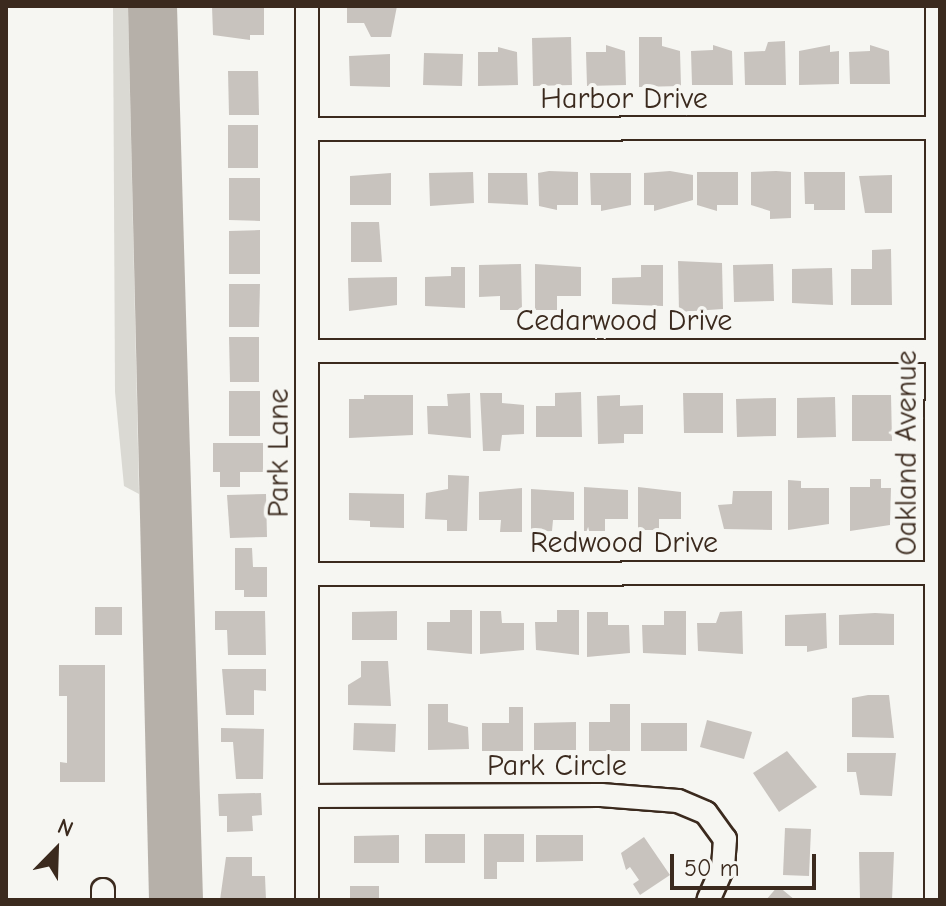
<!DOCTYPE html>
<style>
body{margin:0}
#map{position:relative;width:946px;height:906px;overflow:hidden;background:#f6f6f2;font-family:"Comic Neue",sans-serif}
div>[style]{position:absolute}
.green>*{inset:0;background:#dad9d3}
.water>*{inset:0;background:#b6b0a9}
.building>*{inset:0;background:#c8c3be}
.roads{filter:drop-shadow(2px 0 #3b2a1e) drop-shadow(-2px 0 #3b2a1e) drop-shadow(0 2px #3b2a1e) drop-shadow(0 -2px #3b2a1e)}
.minor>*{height:22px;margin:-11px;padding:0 11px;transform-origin:11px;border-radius:11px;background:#f6f6f2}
span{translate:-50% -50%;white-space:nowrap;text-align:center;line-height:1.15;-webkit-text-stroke:8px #f6f6f2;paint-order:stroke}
.street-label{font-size:30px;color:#3b2a1e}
.frame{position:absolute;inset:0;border:8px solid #3b2a1e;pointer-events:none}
.north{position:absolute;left:16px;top:810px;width:80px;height:80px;-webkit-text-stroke:6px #f6f6f2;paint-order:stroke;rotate:23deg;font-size:22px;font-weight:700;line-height:32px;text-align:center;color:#3b2a1e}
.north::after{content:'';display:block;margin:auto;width:28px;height:36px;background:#3b2a1e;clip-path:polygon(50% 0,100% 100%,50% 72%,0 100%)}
.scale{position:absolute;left:670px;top:854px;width:146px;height:36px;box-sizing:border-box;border:4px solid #3b2a1e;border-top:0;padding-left:10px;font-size:24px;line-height:28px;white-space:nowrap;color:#3b2a1e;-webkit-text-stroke:6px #f6f6f2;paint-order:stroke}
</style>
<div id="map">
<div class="green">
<i style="clip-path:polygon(113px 6px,128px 6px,139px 494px,124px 486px,115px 392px)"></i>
</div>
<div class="water">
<i style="clip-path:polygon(128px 6px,177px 6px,203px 900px,149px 900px)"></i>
</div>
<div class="building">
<i style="clip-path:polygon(212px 6px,264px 6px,264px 35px,250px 35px,250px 40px,213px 35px)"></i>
<i style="clip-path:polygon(347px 6px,397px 6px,391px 37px,371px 37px,364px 23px,347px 23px)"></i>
<i style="clip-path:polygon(571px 37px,572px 85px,533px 86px,532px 38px)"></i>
<i style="clip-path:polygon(639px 37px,662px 37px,662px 46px,680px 51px,681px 86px,639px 87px)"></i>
<i style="clip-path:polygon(785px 41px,786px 85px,745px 85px,744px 52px,765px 51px,768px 42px)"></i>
<i style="clip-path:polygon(606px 45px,625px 51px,626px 85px,587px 86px,586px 52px,606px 52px)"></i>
<i style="clip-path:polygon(713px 45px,732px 51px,733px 85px,692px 85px,691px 51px,713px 50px)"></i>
<i style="clip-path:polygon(830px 45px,830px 52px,839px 51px,839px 84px,799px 85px,799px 51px)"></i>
<i style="clip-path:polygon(870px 45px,889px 51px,890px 84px,850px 84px,849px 52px,870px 51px)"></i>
<i style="clip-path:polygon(498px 47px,517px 52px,518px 85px,478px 86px,478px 52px,498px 52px)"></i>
<i style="clip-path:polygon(424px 53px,463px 54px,462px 86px,423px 85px)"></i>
<i style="clip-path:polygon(390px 54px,390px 87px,350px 86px,349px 56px)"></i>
<i style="clip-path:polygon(228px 71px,258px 71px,259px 115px,229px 115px)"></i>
<i style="clip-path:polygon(228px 125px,258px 125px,258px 168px,228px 168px)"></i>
<i style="clip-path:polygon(549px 171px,578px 172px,578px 205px,557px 205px,557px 210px,539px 206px,538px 173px)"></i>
<i style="clip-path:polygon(670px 171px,693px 175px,693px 200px,654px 211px,654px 205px,644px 205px,644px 173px)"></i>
<i style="clip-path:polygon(776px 171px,791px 172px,791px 218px,770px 219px,770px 211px,751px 205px,751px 172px)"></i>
<i style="clip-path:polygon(473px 172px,474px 203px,430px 206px,429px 173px)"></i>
<i style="clip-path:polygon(697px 172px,738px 172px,738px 205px,717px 205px,717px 211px,697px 205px)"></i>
<i style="clip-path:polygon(804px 172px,845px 172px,845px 210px,814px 210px,814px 204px,805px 204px)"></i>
<i style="clip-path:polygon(391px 173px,391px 205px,350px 205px,350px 176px)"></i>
<i style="clip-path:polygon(488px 173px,527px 173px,528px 205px,488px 203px)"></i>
<i style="clip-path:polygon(590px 173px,631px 173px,631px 205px,601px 211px,601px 205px,591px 205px)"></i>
<i style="clip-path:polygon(892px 175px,892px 213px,865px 213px,859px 176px)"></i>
<i style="clip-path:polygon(229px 178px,260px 178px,260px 221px,229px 220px)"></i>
<i style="clip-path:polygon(351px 222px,379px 222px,382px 262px,351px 262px)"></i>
<i style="clip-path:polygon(260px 230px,260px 274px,229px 274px,229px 231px)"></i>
<i style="clip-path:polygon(891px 249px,892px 305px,851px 305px,851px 269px,872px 269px,872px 250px)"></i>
<i style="clip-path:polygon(678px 261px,722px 263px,723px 309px,679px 312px)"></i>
<i style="clip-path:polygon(521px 264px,522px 310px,500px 310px,500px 296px,479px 297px,479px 265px)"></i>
<i style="clip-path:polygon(535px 264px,581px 267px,581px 296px,557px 296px,557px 310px,535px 310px)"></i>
<i style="clip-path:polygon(773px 264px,774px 301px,734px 302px,733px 265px)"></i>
<i style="clip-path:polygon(641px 265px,663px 265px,663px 306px,612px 304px,612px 278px,641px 277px)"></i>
<i style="clip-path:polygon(451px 267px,465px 267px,465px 308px,425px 306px,425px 277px,451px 276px)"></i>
<i style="clip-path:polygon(832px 268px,833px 305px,792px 303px,792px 269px)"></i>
<i style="clip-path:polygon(397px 277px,397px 305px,349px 311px,348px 278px)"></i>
<i style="clip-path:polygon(229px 284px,260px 284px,259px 327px,229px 327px)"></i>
<i style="clip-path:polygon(229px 337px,259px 337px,259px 382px,230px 382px)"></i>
<i style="clip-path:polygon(229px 391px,260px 391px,260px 436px,229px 436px)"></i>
<i style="clip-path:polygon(581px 392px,582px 437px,536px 437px,536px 406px,555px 406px,555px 393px)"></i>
<i style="clip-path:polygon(470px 393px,471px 438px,428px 434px,427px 406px,448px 406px,447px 394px)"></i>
<i style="clip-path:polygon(480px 393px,502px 393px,502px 403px,524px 405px,524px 434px,502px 435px,500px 451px,483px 451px)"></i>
<i style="clip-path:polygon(683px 393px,723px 393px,723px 433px,684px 433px)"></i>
<i style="clip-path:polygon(364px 395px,413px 395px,413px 435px,349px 438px,349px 399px,364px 399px)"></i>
<i style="clip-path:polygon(620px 395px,620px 406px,643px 405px,643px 434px,624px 434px,624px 443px,598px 444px,597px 396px)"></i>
<i style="clip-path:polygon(852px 395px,891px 395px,892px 441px,852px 441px)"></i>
<i style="clip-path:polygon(835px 397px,836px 437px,797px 438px,797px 398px)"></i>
<i style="clip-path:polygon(776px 398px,776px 436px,737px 437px,736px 399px)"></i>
<i style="clip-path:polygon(213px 443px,263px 443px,263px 472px,240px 472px,240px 487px,220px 487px,220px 472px,213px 472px)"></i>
<i style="clip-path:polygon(448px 475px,469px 476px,467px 531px,447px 531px,447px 520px,425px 519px,426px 493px,448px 489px)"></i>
<i style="clip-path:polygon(870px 479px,881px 479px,881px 488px,891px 488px,890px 525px,850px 531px,850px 487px,870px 487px)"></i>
<i style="clip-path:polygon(788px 480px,801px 481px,801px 488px,829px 488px,829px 524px,788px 530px)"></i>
<i style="clip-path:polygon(584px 487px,628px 490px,628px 519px,605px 519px,605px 531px,584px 531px)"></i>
<i style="clip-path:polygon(638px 487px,681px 492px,681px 519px,659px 519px,659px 530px,638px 530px)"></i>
<i style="clip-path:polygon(522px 488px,522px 532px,500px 532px,501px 520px,479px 520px,479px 492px)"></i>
<i style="clip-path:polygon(531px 489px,574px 492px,574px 520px,553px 520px,552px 531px,531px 532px)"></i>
<i style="clip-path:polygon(733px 491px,772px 491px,772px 530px,724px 529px,718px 505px,732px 504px)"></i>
<i style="clip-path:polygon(349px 493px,404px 494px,404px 528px,370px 527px,370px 521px,349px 520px)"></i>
<i style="clip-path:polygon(266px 494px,267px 537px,230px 538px,227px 495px)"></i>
<i style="clip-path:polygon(235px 548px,252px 548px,253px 567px,267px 567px,267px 597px,244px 597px,244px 590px,235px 590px)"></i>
<i style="clip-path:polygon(95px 607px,122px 607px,122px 635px,95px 635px)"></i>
<i style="clip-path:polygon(450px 610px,472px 610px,472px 654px,427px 650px,427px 622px,450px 622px)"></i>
<i style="clip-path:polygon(557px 610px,579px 610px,579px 655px,536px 650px,535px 622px,557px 622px)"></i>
<i style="clip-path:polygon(215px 611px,265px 611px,266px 655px,228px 655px,227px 630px,215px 630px)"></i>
<i style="clip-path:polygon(397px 611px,397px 640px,352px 640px,352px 612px)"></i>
<i style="clip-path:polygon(480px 611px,501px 611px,502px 623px,524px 623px,524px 650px,480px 654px)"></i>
<i style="clip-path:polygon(664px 611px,686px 611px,686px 655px,643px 653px,642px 625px,664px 625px)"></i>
<i style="clip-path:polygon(742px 611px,743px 654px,698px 651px,697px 623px,716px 623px,720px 612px)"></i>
<i style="clip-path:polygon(587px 612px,608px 612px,608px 625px,629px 625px,630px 653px,587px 657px)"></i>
<i style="clip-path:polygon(826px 613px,827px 648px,807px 652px,807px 646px,785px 646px,785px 615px)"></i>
<i style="clip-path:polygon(875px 613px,894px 614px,894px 645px,839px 645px,839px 615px)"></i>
<i style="clip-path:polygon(361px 661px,388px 661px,391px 706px,348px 705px,348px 685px,361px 677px)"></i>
<i style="clip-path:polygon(59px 665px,105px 665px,105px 782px,60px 782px,60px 762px,67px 763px,67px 696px,59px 696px)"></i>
<i style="clip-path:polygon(222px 669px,266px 669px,266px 691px,254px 690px,254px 715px,226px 715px)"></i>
<i style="clip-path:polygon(868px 695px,889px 695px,894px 738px,852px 737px,852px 698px)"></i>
<i style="clip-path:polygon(428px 704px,448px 704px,448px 722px,468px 727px,469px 749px,428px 750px)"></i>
<i style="clip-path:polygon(610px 704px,630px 704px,630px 751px,589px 751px,589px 722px,610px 722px)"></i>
<i style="clip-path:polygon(509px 707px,523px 707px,523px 751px,482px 751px,482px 723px,509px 723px)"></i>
<i style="clip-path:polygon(707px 720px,752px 732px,744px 759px,700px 747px)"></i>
<i style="clip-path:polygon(576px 722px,576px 750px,534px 750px,534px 723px)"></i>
<i style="clip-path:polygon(354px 723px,396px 724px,395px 752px,353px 750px)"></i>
<i style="clip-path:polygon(641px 723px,687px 723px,687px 751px,641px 751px)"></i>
<i style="clip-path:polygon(221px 728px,264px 729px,263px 779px,236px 779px,233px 742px,221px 742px)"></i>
<i style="clip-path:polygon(787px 751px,817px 787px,779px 812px,753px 773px)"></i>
<i style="clip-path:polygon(847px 753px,896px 753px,892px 796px,860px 795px,856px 772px,847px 772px)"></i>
<i style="clip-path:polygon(261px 793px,262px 815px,252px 816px,253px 831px,227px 832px,227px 816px,219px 816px,218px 794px)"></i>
<i style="clip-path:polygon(785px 828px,811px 829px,809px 876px,783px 875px)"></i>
<i style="clip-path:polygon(425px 834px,465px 834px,465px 863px,425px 863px)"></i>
<i style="clip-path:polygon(484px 834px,524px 834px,524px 862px,497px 862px,497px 879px,484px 879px)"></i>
<i style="clip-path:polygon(399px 835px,399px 863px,354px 863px,354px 836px)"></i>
<i style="clip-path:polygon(536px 835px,583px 835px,583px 861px,536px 862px)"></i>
<i style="clip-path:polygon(644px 837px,670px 875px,640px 895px,633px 884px,639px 880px,630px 867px,626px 870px,621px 853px)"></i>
<i style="clip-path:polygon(859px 852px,894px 852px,892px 900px,860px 900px)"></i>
<i style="clip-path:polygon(226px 857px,252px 857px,252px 876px,265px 876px,266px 900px,220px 900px)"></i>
<i style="clip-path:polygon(350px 886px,379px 886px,379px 900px,350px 900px)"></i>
<i style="clip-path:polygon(778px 886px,795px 900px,766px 900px)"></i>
</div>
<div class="roads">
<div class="minor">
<i style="left:307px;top:6px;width:894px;rotate:90deg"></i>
<i style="left:308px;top:129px;width:632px;rotate:-0.09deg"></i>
<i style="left:308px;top:351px;width:632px"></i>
<i style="left:309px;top:574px;width:631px;rotate:-0.09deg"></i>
<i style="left:308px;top:796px;width:293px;rotate:-0.2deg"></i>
<i style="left:601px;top:795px;width:77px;rotate:4.5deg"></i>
<i style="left:678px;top:801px;width:30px;rotate:23deg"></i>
<i style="left:706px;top:813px;width:32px;rotate:54deg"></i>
<i style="left:725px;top:839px;width:28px;rotate:94deg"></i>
<i style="left:723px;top:867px;width:36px;rotate:114deg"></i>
<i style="left:103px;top:900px;width:10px;rotate:-90deg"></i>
<i style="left:936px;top:900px;width:894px;rotate:-89.94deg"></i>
</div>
</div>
<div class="street-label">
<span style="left:624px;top:99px">Harbor Drive</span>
<span style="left:624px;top:321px">Cedarwood Drive</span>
<span style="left:279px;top:453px;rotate:-90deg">Park Lane</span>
<span style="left:907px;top:453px;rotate:-90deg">Oakland Avenue</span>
<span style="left:624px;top:543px">Redwood Drive</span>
<span style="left:557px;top:766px">Park Circle</span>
</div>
<div class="frame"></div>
<div class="north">N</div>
<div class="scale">50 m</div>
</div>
